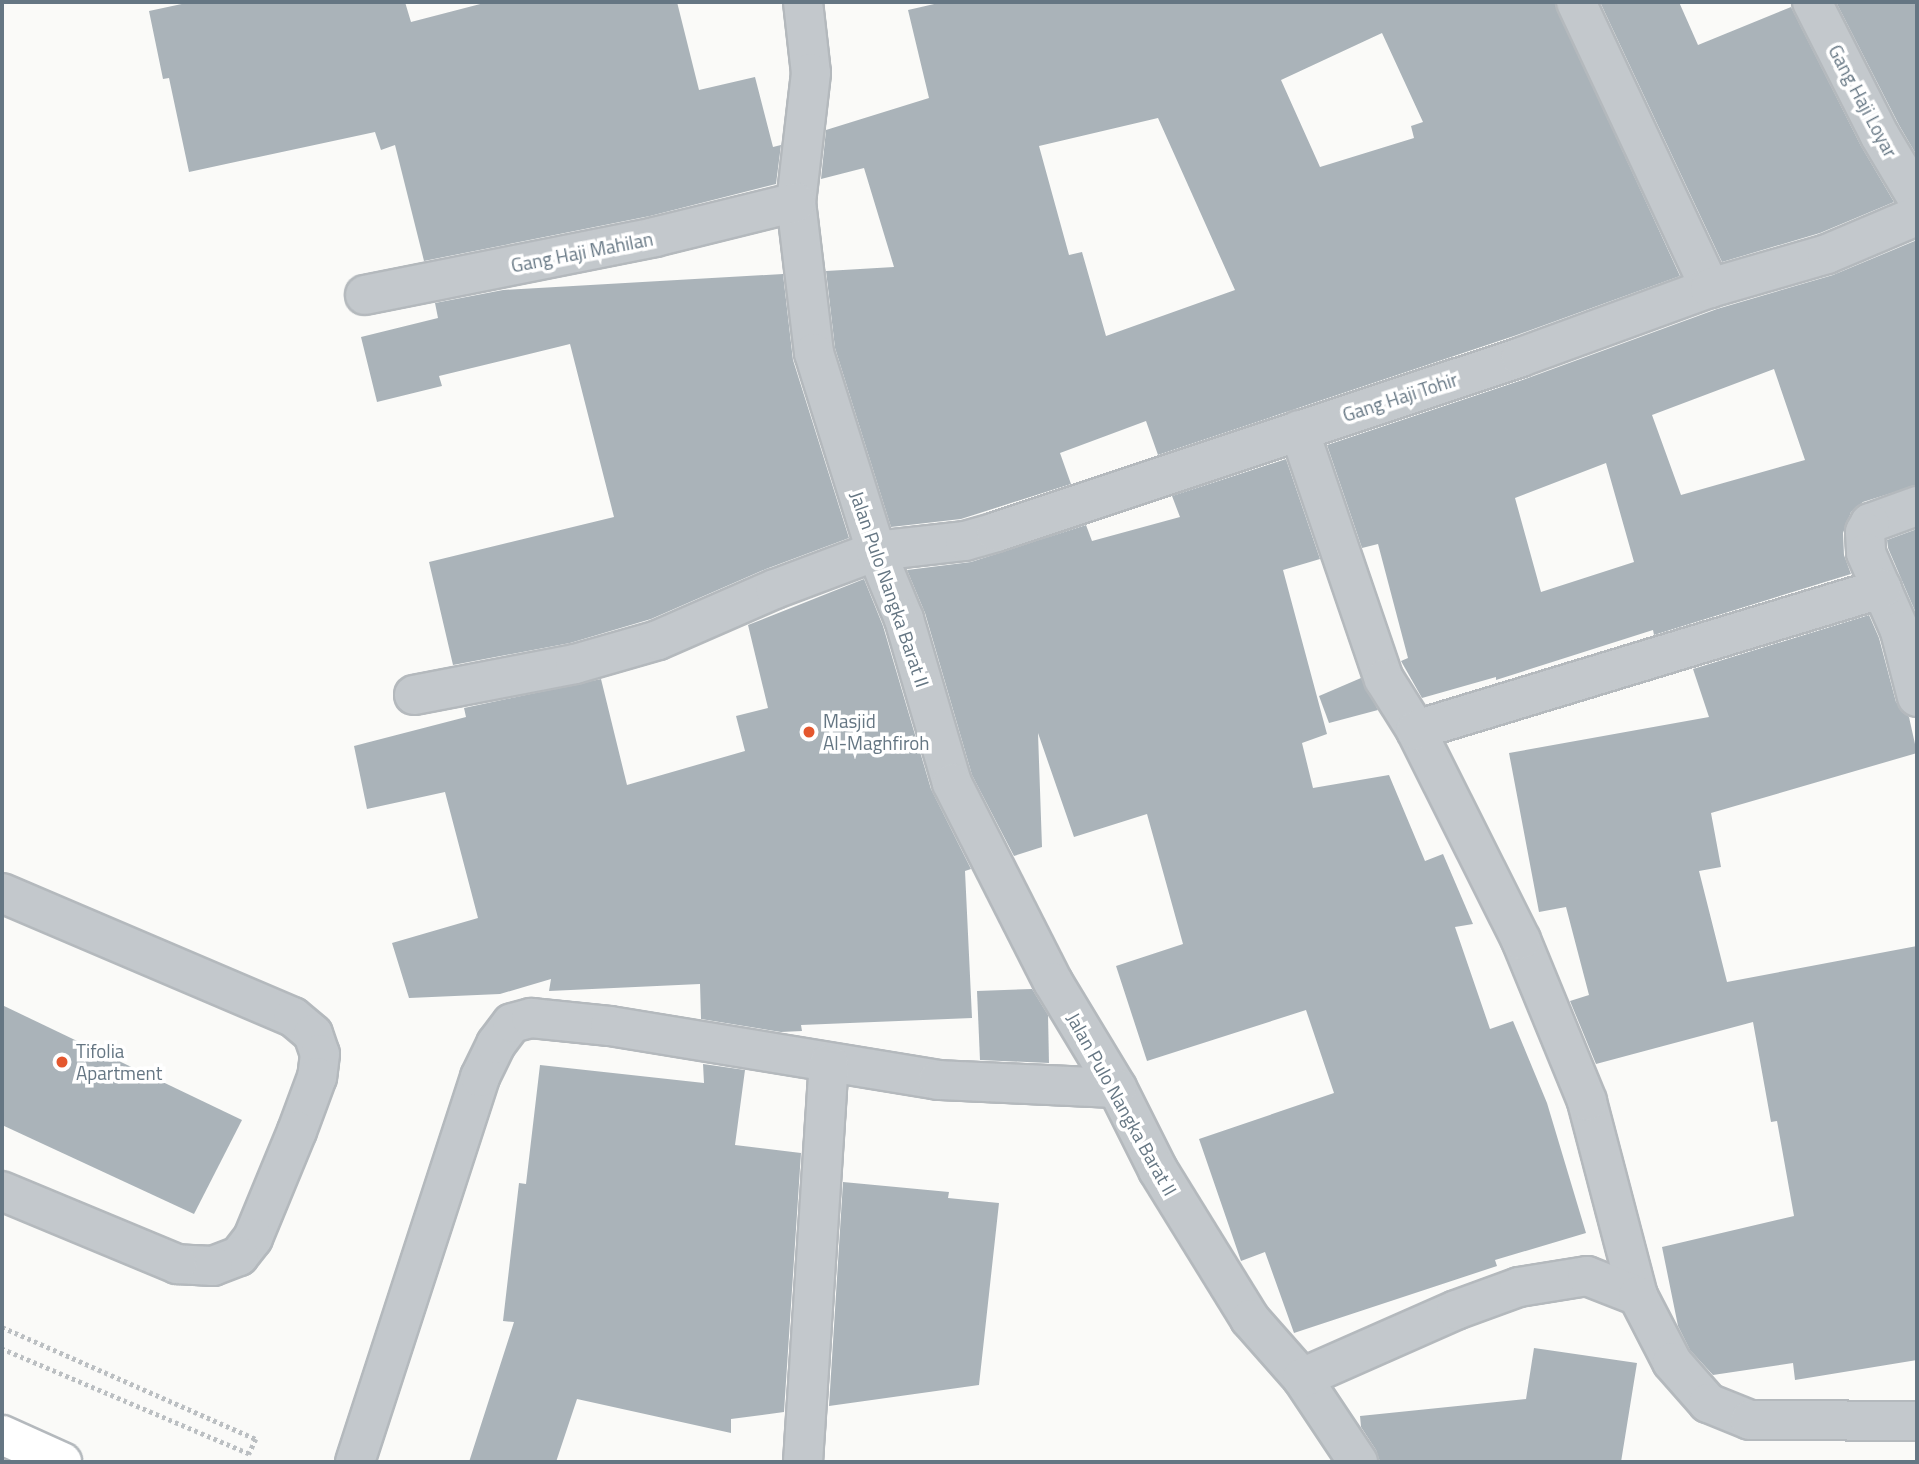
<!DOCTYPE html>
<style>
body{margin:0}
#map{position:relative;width:1919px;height:1464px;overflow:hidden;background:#fafaf8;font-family:"Titillium Web",sans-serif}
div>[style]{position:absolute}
.building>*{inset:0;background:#aab3b9}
.path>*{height:4.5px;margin-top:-2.25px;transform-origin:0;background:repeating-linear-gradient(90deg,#bbbfc2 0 3.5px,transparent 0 7px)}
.roads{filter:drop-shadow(2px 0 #b4b9bd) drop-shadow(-2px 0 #b4b9bd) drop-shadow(0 2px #b4b9bd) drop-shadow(0 -2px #b4b9bd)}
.minor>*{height:38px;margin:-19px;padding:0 19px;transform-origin:19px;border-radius:19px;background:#c3c8cc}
.highway>*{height:38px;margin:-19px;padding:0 19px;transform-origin:19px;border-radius:19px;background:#fff}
.dots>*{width:19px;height:19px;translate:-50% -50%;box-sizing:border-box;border:4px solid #fff;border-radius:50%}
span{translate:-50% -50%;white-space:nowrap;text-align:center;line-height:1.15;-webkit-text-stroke:7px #fff;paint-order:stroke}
.street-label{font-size:19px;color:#657683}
.poi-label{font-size:19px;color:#657683}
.left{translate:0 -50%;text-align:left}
.frame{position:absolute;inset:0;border:4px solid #657683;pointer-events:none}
</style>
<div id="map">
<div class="building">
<i style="clip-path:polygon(191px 2px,405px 2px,411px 22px,488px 2px,677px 2px,699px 90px,755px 77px,773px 147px,781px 145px,776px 184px,650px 216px,424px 261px,395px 145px,381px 150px,375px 132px,189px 172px,169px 78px,163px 79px,149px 11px)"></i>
<i style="clip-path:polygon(evenodd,943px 2px,1554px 2px,1680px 276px,1514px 336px,1158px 455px,1146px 421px,1060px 453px,1071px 484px,961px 519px,891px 527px,835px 348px,826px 271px,894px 267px,864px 168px,821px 179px,826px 130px,929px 98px,908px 10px,943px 2px,1382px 33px,1423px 122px,1411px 126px,1414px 138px,1320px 167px,1281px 80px,1382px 33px,943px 2px,1158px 118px,1235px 290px,1106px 336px,1082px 252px,1069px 255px,1039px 146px,1158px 118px)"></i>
<i style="clip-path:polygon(1600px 2px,1679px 2px,1698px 45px,1791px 7px,1861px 146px,1894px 202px,1820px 233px,1722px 262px)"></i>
<i style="clip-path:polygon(1836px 2px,1917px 2px,1917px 156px,1899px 125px)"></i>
<i style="clip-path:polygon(evenodd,1917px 240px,1917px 485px,1863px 502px,1851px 512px,1843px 533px,1844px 555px,1851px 574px,1654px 635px,1653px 630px,1496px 680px,1496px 677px,1422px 698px,1401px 661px,1408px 658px,1378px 544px,1362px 548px,1327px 445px,1528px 378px,1717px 309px,1833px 275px,1917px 240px,1774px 369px,1805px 460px,1681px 495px,1652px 415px,1774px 369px,1917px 240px,1606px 463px,1634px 562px,1541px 592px,1515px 498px,1606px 463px)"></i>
<i style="clip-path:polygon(783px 274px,793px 360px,849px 538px,766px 569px,651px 619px,570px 643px,453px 665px,429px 562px,614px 517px,570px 344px,439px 376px,442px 386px,377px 402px,361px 337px,438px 318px,435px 303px,503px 290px)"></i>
<i style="clip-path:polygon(1286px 459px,1320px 559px,1283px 570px,1327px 734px,1302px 743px,1313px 788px,1389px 775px,1425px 861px,1443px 854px,1473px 924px,1455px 927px,1490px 1029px,1513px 1021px,1547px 1103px,1586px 1233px,1495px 1260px,1497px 1266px,1294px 1333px,1265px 1252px,1241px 1261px,1199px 1139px,1334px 1093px,1306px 1010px,1147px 1061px,1116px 966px,1183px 944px,1147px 814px,1074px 837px,1038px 733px,1042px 847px,1014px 856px,972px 775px,925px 613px,907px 570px,971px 562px,1086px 525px,1092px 541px,1180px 517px,1172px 496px)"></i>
<i style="clip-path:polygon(1917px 529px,1917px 610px,1915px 611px,1888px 548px,1887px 540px)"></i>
<i style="clip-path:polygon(864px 579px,883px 626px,931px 789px,971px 869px,965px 871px,972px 1018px,801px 1025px,802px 1031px,781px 1032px,701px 1019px,700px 984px,549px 991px,551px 979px,500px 994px,409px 998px,392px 943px,478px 918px,445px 792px,367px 809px,354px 746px,466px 717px,464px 708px,601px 679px,627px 785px,745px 751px,736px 716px,768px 708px,748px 625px)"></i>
<i style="clip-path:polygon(1869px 615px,1879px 638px,1896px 702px,1909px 717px,1917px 753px,1711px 813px,1721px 867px,1699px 871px,1727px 982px,1917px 946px,1917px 1360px,1795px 1380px,1793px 1363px,1713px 1375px,1690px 1350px,1678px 1326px,1662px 1247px,1794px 1216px,1777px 1121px,1771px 1122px,1753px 1022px,1596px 1064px,1570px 1001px,1589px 995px,1566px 907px,1539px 912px,1509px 753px,1709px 717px,1693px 669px)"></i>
<i style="clip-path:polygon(1361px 678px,1378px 710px,1329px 723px,1319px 696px)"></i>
<i style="clip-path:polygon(1032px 989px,1048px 1015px,1049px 1063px,980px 1060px,977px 991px)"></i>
<i style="clip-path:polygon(2px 1005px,242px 1120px,194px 1214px,2px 1125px)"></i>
<i style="clip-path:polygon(703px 1064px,745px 1070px,735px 1145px,801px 1153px,784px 1412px,731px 1419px,731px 1433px,577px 1399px,556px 1462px,469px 1462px,514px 1322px,503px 1321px,519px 1183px,526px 1184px,540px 1065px,704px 1083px)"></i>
<i style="clip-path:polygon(843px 1182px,949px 1192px,948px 1198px,999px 1203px,979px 1385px,829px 1406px)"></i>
<i style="clip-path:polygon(1534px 1348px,1637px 1363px,1621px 1462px,1380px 1462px,1376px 1450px,1361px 1427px,1360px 1416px,1526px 1399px)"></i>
</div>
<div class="path">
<i style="left:2px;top:1327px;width:278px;rotate:23.8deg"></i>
<i style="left:256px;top:1439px;width:17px;rotate:115deg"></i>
<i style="left:249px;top:1454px;width:268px;rotate:-157deg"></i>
</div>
<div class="roads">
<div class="minor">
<i style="left:803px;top:2px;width:71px;rotate:83.6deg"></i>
<i style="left:811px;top:73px;width:130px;rotate:96.6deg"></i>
<i style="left:796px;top:202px;width:152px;rotate:83.2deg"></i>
<i style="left:814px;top:353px;width:207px;rotate:72.6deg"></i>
<i style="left:876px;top:551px;width:74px;rotate:67.6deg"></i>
<i style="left:904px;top:619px;width:171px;rotate:73.7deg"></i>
<i style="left:952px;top:783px;width:223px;rotate:63.1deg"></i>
<i style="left:1053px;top:982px;width:124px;rotate:58.9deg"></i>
<i style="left:1117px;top:1088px;width:92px;rotate:63.4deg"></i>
<i style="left:1158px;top:1170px;width:175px;rotate:58.3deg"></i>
<i style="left:1250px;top:1319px;width:79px;rotate:48.6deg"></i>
<i style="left:1302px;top:1378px;width:101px;rotate:56.3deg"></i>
<i style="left:1576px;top:2px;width:316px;rotate:64.9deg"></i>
<i style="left:1812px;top:2px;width:150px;rotate:63.1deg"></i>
<i style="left:1880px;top:136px;width:72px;rotate:59.2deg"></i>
<i style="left:365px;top:295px;width:296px;rotate:-11.3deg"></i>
<i style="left:655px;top:237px;width:145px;rotate:-13.9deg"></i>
<i style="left:1299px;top:430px;width:263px;rotate:71.2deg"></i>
<i style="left:1384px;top:679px;width:60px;rotate:57.9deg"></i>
<i style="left:1917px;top:506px;width:50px;rotate:160.1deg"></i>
<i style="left:1870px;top:523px;width:10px;rotate:119deg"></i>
<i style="left:1865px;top:532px;width:21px;rotate:87deg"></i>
<i style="left:1866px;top:553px;width:85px;rotate:66.4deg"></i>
<i style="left:1900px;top:631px;width:68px;rotate:75.6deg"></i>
<i style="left:414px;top:695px;width:164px;rotate:-10.9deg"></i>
<i style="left:575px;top:664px;width:86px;rotate:-16.1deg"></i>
<i style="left:658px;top:640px;width:128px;rotate:-23.6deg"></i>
<i style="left:775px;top:589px;width:108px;rotate:-20.6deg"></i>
<i style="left:876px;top:551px;width:90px;rotate:-6.4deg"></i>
<i style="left:965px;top:541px;width:32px;rotate:-16deg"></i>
<i style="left:996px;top:532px;width:553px;rotate:-18.43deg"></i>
<i style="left:1521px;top:357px;width:201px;rotate:-20.1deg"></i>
<i style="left:1710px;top:288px;width:122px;rotate:-16.2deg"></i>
<i style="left:1827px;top:254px;width:98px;rotate:-22.9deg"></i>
<i style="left:2px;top:893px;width:316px;rotate:23.1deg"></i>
<i style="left:293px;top:1017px;width:26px;rotate:40deg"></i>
<i style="left:313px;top:1034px;width:21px;rotate:71deg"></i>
<i style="left:320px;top:1054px;width:23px;rotate:97deg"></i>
<i style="left:317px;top:1077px;width:58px;rotate:110.3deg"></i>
<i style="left:297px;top:1131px;width:116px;rotate:112.4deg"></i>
<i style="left:253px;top:1238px;width:23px;rotate:128deg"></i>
<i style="left:239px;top:1256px;width:28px;rotate:159deg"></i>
<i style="left:213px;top:1266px;width:36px;rotate:-177deg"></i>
<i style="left:177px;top:1264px;width:190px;rotate:-157.4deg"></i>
<i style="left:1638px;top:1296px;width:202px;rotate:-104.7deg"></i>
<i style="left:1587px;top:1101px;width:174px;rotate:-112.3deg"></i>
<i style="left:1521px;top:940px;width:235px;rotate:-116.6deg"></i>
<i style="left:1416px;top:730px;width:487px;rotate:-16.9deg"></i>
<i style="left:1302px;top:1378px;width:168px;rotate:-23.8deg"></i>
<i style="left:1456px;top:1310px;width:67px;rotate:-20.1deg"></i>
<i style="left:1519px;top:1287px;width:69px;rotate:-9.2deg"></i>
<i style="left:1587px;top:1276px;width:55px;rotate:21.4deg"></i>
<i style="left:1638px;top:1296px;width:74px;rotate:62.7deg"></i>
<i style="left:1672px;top:1362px;width:55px;rotate:48.7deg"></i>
<i style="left:1708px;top:1403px;width:45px;rotate:22deg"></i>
<i style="left:1750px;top:1420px;width:167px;rotate:0.3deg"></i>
<i style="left:355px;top:1462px;width:405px;rotate:-72deg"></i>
<i style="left:480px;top:1077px;width:37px;rotate:-64deg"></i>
<i style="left:496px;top:1044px;width:26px;rotate:-53deg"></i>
<i style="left:512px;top:1023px;width:20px;rotate:-15deg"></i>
<i style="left:531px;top:1018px;width:79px;rotate:5.8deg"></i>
<i style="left:610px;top:1026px;width:332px;rotate:9.3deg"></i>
<i style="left:938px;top:1080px;width:179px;rotate:2.6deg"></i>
<i style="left:803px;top:1462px;width:399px;rotate:-86.3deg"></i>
</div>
<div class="highway">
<i style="left:2px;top:1435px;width:66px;rotate:24.2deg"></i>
</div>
</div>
<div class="dots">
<i style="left:809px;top:732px;background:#e4572e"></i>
<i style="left:62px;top:1062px;background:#e4572e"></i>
</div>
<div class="street-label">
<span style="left:1863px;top:101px;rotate:62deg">Gang Haji Loyar</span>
<span style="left:582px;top:252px;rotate:-11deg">Gang Haji Mahilan</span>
<span style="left:1400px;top:397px;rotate:-18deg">Gang Haji Tohir</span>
<span style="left:890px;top:589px;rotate:71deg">Jalan Pulo Nangka Barat II</span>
<span style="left:1122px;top:1104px;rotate:61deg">Jalan Pulo Nangka Barat II</span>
</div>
<div class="poi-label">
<span class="left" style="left:823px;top:732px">Masjid<br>Al-Maghfiroh</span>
<span class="left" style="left:76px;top:1062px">Tifolia<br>Apartment</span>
</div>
<div class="frame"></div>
</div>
